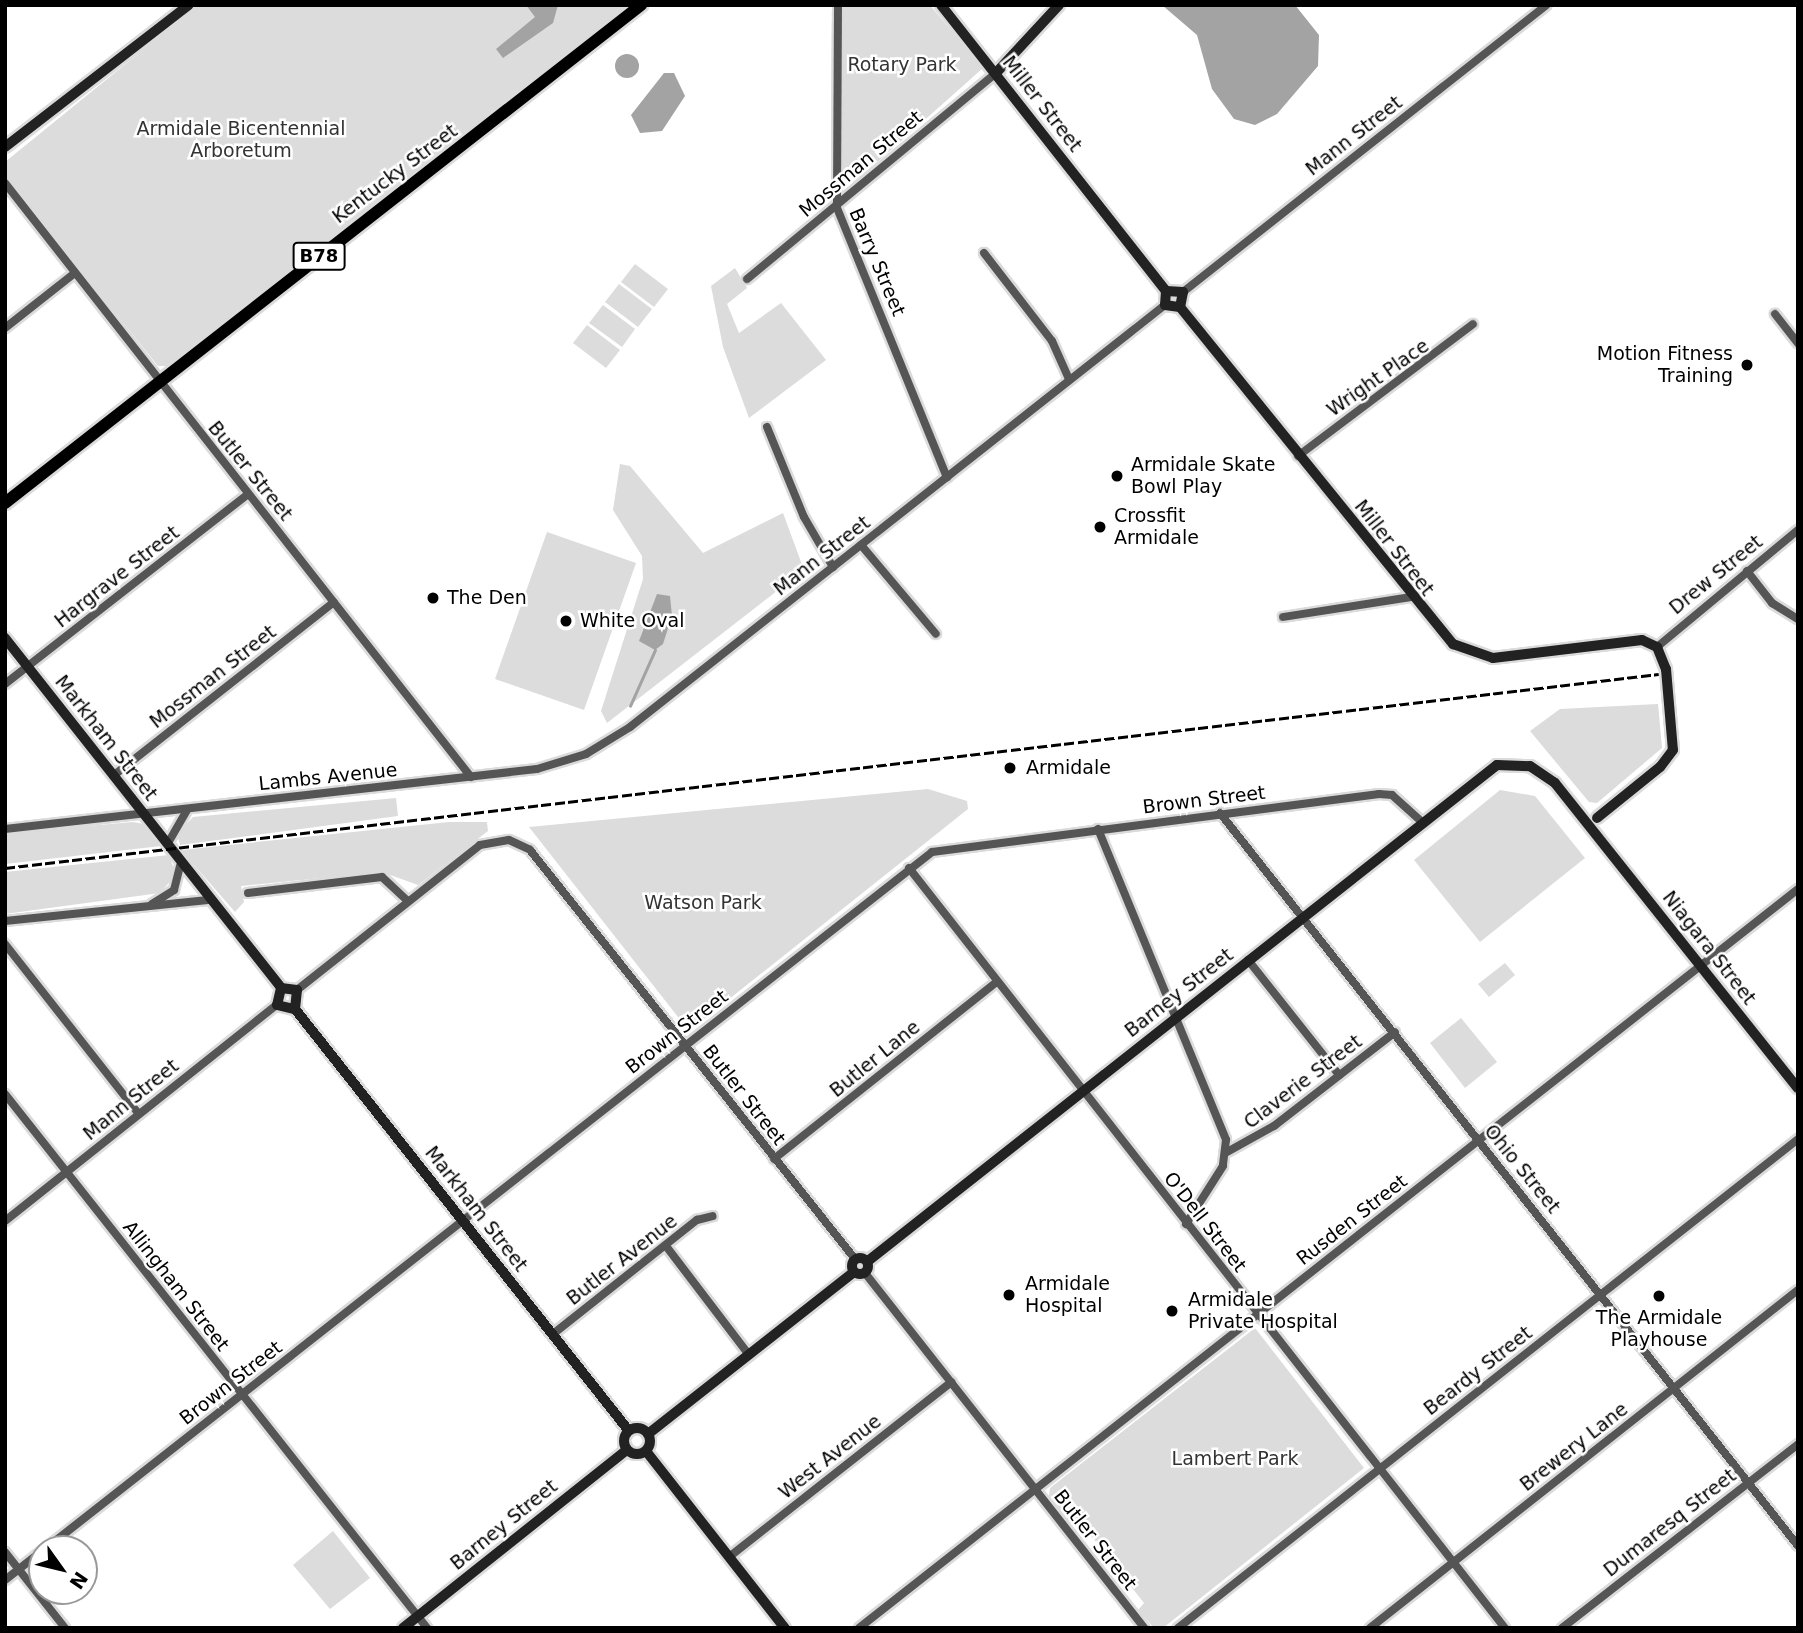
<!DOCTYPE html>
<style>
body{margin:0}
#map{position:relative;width:1803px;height:1633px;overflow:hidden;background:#fff;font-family:"DejaVu Sans",sans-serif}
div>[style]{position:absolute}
.green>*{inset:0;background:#dcdcdc}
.water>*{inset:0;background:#a3a3a3}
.round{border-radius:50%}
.stream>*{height:2.5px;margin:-1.25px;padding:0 1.25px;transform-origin:1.25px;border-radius:1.25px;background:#a3a3a3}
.roads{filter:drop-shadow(2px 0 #dbdbdb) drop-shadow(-2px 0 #dbdbdb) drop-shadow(0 2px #dbdbdb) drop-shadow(0 -2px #dbdbdb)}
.street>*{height:8px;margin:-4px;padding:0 4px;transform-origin:4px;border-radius:4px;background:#555}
.secondary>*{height:10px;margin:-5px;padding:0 5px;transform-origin:5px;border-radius:5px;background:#222}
.secondary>.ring{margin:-5px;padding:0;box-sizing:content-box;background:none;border:10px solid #222;border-radius:50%}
.primary>*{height:12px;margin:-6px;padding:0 6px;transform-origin:6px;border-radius:6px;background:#000}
.rail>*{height:2.5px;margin-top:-1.25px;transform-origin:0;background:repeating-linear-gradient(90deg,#000 0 10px,transparent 0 13.5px)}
.dots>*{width:19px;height:19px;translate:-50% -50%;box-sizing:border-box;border:4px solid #fff;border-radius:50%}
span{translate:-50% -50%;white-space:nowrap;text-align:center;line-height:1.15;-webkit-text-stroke:5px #fff;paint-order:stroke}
.shield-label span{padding:2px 5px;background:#fff;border:2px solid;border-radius:5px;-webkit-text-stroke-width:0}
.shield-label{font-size:18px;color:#000;font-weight:700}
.park-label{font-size:19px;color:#333}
.street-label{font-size:19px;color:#000}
.poi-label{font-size:19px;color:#000}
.right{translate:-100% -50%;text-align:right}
.left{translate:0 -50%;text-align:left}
.frame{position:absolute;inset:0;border:7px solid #000;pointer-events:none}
.north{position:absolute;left:28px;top:1535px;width:70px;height:70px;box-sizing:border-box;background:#fff;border:2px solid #999;border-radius:50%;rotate:124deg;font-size:19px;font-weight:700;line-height:28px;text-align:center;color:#000}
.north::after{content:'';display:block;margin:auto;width:24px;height:32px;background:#000;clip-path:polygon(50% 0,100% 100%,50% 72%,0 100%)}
</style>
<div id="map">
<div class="green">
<i style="clip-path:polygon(198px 5px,631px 5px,168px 366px,158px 366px,6px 177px,5px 162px)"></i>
<i style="clip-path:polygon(841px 5px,930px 5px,983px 68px,854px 183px,841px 176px)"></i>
<i style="clip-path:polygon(635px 264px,668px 289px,654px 307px,621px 282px)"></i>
<i style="clip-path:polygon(735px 268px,747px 288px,727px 304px,739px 333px,781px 303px,826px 360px,749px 418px,723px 347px,711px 286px)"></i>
<i style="clip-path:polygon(619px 284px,652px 309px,638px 327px,605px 302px)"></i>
<i style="clip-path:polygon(603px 305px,635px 329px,622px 347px,589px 323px)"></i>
<i style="clip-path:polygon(587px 325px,620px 350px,606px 368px,573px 343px)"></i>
<i style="clip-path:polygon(620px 464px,630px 466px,703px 553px,783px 513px,804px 570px,607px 723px,601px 711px,643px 579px,642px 556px,613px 510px)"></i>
<i style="clip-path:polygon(547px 532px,636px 563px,584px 710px,495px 679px)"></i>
<i style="clip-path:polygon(1658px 704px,1662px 748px,1597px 803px,1589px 802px,1530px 731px,1560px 709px)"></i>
<i style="clip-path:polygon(928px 789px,967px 801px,968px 809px,689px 1031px,529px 827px)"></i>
<i style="clip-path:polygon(1500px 790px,1535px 796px,1585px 858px,1480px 942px,1414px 860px)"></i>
<i style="clip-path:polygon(396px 798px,398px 816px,180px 845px,177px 834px,193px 817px)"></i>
<i style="clip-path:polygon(133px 822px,144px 824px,161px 846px,5px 864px,5px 833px)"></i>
<i style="clip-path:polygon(449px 822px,487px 822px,488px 831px,418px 885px,382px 872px,241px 886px,244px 902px,235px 912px,181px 850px)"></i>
<i style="clip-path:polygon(169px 855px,176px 875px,160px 893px,5px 914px,5px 872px)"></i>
<i style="clip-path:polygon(1505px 963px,1515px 975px,1489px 997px,1478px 984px)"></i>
<i style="clip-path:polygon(1461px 1018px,1497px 1062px,1465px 1088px,1430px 1043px)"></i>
<i style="clip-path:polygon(1255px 1328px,1364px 1468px,1163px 1628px,1154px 1628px,1138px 1610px,1144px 1603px,1078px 1519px,1071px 1524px,1049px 1496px,1050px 1488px)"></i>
<i style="clip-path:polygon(333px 1531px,370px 1578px,330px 1609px,293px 1565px)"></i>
</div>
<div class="water">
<i style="clip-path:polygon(526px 5px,558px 5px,553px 23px,503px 58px,496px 49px,535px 17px)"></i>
<i style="clip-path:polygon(1162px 5px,1295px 5px,1319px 35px,1318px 66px,1277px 114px,1255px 125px,1234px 119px,1212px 89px,1197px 35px)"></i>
<i class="round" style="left:615px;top:54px;width:24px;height:24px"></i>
<i style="clip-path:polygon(664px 73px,674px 73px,685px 96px,662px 131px,640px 133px,631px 115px)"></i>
<i style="clip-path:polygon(657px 594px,670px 596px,672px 616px,663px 644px,655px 650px,639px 641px)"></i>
</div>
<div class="stream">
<i style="left:630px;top:706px;width:61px;rotate:-65.9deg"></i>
</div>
<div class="roads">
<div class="street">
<i style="left:838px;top:5px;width:203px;rotate:90.3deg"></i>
<i style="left:837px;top:208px;width:291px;rotate:67.8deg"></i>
<i style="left:5px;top:183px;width:755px;rotate:51.89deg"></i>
<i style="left:984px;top:253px;width:111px;rotate:52.3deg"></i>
<i style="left:1052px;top:341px;width:42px;rotate:65.9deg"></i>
<i style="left:747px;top:279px;width:323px;rotate:-39.6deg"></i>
<i style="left:1183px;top:292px;width:463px;rotate:-38.3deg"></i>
<i style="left:1775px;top:314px;width:37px;rotate:52deg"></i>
<i style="left:5px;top:328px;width:89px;rotate:-38.2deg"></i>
<i style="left:767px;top:427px;width:97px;rotate:67.7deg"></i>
<i style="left:804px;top:517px;width:58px;rotate:59.9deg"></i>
<i style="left:1298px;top:456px;width:219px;rotate:-37deg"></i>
<i style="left:861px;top:545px;width:116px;rotate:49.9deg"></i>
<i style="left:1747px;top:571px;width:41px;rotate:52deg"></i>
<i style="left:1772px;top:603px;width:31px;rotate:32deg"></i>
<i style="left:1283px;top:617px;width:129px;rotate:-8.9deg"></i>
<i style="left:1657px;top:647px;width:183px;rotate:-39.7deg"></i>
<i style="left:5px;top:684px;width:308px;rotate:-38deg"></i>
<i style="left:113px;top:776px;width:281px;rotate:-38.2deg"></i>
<i style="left:1220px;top:813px;width:933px;rotate:51.74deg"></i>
<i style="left:5px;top:829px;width:535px;rotate:-6.43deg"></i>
<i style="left:537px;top:769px;width:51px;rotate:-17deg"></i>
<i style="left:586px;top:754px;width:52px;rotate:-31.5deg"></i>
<i style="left:630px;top:727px;width:681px;rotate:-38.27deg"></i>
<i style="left:1098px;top:829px;width:336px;rotate:67.6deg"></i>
<i style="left:1226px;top:1140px;width:26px;rotate:97deg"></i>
<i style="left:1223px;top:1166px;width:69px;rotate:122.5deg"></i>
<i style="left:168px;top:843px;width:39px;rotate:-60deg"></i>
<i style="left:909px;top:868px;width:966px;rotate:51.9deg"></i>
<i style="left:248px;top:893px;width:135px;rotate:-6.8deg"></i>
<i style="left:382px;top:877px;width:35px;rotate:43deg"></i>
<i style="left:152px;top:904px;width:26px;rotate:-32deg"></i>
<i style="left:174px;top:890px;width:25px;rotate:-76deg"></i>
<i style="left:5px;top:921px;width:204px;rotate:-5.9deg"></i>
<i style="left:5px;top:944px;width:216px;rotate:51.8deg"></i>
<i style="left:1248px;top:960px;width:147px;rotate:51.6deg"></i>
<i style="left:297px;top:990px;width:233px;rotate:-38.4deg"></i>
<i style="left:480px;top:845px;width:29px;rotate:-10deg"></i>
<i style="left:509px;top:840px;width:23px;rotate:25deg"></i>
<i style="left:530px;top:850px;width:522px;rotate:51.53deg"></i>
<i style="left:5px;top:1094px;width:681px;rotate:51.68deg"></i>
<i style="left:1227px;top:1152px;width:54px;rotate:-29deg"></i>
<i style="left:1274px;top:1126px;width:153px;rotate:-37.8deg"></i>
<i style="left:774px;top:1159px;width:283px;rotate:-38.5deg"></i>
<i style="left:5px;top:1221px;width:347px;rotate:-38.5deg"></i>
<i style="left:666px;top:1246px;width:137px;rotate:52.7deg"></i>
<i style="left:865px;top:1273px;width:452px;rotate:51.8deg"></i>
<i style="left:553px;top:1334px;width:184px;rotate:-38.4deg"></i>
<i style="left:697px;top:1220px;width:16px;rotate:-14deg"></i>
<i style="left:45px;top:1549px;width:1128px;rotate:-38.16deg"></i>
<i style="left:932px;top:852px;width:451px;rotate:-7.4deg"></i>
<i style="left:1379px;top:794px;width:13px;rotate:4deg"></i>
<i style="left:1392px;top:795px;width:40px;rotate:42deg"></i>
<i style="left:5px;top:1552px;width:97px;rotate:51.7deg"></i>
<i style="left:729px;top:1557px;width:283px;rotate:-38.2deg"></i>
<i style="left:5px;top:1580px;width:47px;rotate:-38.1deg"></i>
<i style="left:859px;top:1628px;width:1195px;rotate:-38.2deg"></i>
<i style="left:1178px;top:1628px;width:790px;rotate:-38.26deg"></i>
<i style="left:1370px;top:1628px;width:545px;rotate:-38.3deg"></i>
<i style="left:1562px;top:1628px;width:299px;rotate:-37.9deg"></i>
</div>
<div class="secondary">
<i style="left:941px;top:5px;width:364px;rotate:51.8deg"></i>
<i style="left:996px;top:73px;width:93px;rotate:-47.2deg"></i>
<i style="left:5px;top:147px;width:232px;rotate:-37.7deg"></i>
<i style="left:1166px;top:291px;width:17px;rotate:3deg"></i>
<i style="left:1183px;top:292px;width:15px;rotate:101deg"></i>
<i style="left:1166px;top:291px;width:14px;rotate:94deg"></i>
<i style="left:1165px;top:305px;width:15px;rotate:8deg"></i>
<i style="left:1180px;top:307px;width:434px;rotate:51deg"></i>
<i style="left:1453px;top:644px;width:42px;rotate:19.3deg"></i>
<i style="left:1493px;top:658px;width:150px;rotate:-6.9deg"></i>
<i style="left:1642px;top:640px;width:17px;rotate:25deg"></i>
<i style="left:1657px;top:647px;width:24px;rotate:68deg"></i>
<i style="left:1666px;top:669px;width:81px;rotate:85.1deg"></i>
<i style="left:1673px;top:750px;width:21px;rotate:127deg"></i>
<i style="left:1660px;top:767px;width:81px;rotate:141deg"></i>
<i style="left:5px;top:638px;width:446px;rotate:51.7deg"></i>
<i style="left:281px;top:988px;width:17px;rotate:103deg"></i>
<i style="left:277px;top:1005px;width:18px;rotate:13deg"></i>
<i style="left:281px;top:988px;width:16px;rotate:7deg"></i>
<i style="left:297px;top:990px;width:19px;rotate:96deg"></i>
<i style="left:295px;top:1009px;width:538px;rotate:51.64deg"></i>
<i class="ring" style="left:852px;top:1258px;width:6px;height:6px"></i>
<i style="left:868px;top:1261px;width:801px;rotate:-38.26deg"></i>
<i style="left:1497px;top:765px;width:33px;rotate:2deg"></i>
<i style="left:1530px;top:766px;width:30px;rotate:34deg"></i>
<i style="left:1555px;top:783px;width:390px;rotate:51.5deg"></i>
<i class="ring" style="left:624px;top:1428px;width:16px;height:16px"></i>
<i style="left:648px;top:1434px;width:262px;rotate:-38.2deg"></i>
<i style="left:646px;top:1451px;width:225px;rotate:51.9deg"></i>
<i style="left:403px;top:1628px;width:286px;rotate:-38.5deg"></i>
</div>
<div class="primary">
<i style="left:5px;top:503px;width:808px;rotate:-38.06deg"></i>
</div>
</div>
<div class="rail">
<i style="left:5px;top:868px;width:1665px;rotate:-6.69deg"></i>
</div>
<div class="dots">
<i style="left:1747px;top:365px;background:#000"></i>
<i style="left:1117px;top:476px;background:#000"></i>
<i style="left:1100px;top:527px;background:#000"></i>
<i style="left:433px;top:598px;background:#000"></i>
<i style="left:566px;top:621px;background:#000"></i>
<i style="left:1010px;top:768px;background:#000"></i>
<i style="left:1009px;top:1295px;background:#000"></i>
<i style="left:1659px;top:1296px;background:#000"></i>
<i style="left:1172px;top:1311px;background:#000"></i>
</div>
<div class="shield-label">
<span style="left:319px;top:256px">B78</span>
</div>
<div class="park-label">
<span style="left:902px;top:65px">Rotary Park</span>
<span style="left:241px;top:140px">Armidale Bicentennial<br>Arboretum</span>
<span style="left:703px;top:903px">Watson Park</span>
<span style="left:1235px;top:1459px">Lambert Park</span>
</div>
<div class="street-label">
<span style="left:1042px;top:104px;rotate:52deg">Miller Street</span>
<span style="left:1354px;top:136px;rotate:-38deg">Mann Street</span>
<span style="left:861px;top:164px;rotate:-40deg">Mossman Street</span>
<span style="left:395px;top:174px;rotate:-37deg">Kentucky Street</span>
<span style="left:877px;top:262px;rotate:67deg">Barry Street</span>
<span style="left:1378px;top:378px;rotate:-35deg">Wright Place</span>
<span style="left:250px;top:471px;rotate:51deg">Butler Street</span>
<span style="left:1394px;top:548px;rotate:52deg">Miller Street</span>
<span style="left:822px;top:556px;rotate:-38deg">Mann Street</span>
<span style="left:1716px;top:575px;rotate:-39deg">Drew Street</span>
<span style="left:117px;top:577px;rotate:-38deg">Hargrave Street</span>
<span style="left:213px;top:677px;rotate:-38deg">Mossman Street</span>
<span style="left:106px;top:738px;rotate:52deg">Markham Street</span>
<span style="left:328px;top:777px;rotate:-6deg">Lambs Avenue</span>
<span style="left:1204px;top:800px;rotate:-7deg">Brown Street</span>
<span style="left:1709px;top:948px;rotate:52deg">Niagara Street</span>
<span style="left:1179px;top:993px;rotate:-38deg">Barney Street</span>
<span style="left:677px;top:1032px;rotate:-38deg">Brown Street</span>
<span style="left:875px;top:1059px;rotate:-39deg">Butler Lane</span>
<span style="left:1303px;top:1082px;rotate:-37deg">Claverie Street</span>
<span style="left:744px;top:1095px;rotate:52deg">Butler Street</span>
<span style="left:131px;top:1100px;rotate:-39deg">Mann Street</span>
<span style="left:1522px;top:1169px;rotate:51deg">Ohio Street</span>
<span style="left:476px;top:1209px;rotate:52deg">Markham Street</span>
<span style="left:1352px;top:1220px;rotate:-38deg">Rusden Street</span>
<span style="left:1205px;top:1222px;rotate:52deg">O'Dell Street</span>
<span style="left:622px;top:1260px;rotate:-38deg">Butler Avenue</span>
<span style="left:176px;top:1286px;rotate:52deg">Allingham Street</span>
<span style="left:1478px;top:1371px;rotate:-38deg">Beardy Street</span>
<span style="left:231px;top:1383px;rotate:-38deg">Brown Street</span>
<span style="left:1574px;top:1447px;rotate:-38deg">Brewery Lane</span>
<span style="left:830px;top:1457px;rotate:-38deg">West Avenue</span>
<span style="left:1670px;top:1523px;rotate:-38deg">Dumaresq Street</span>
<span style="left:504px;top:1525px;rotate:-39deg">Barney Street</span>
<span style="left:1095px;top:1540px;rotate:52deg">Butler Street</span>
</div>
<div class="poi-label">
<span class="right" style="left:1733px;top:365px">Motion Fitness<br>Training</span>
<span class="left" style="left:1131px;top:476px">Armidale Skate<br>Bowl Play</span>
<span class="left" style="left:1114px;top:527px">Crossfit<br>Armidale</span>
<span class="left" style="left:447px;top:598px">The Den</span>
<span class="left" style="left:580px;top:621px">White Oval</span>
<span class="left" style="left:1026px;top:768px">Armidale</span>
<span class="left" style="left:1025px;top:1295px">Armidale<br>Hospital</span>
<span class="left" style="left:1188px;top:1311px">Armidale<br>Private Hospital</span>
<span style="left:1659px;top:1329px">The Armidale<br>Playhouse</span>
</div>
<div class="frame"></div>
<div class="north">N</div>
</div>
